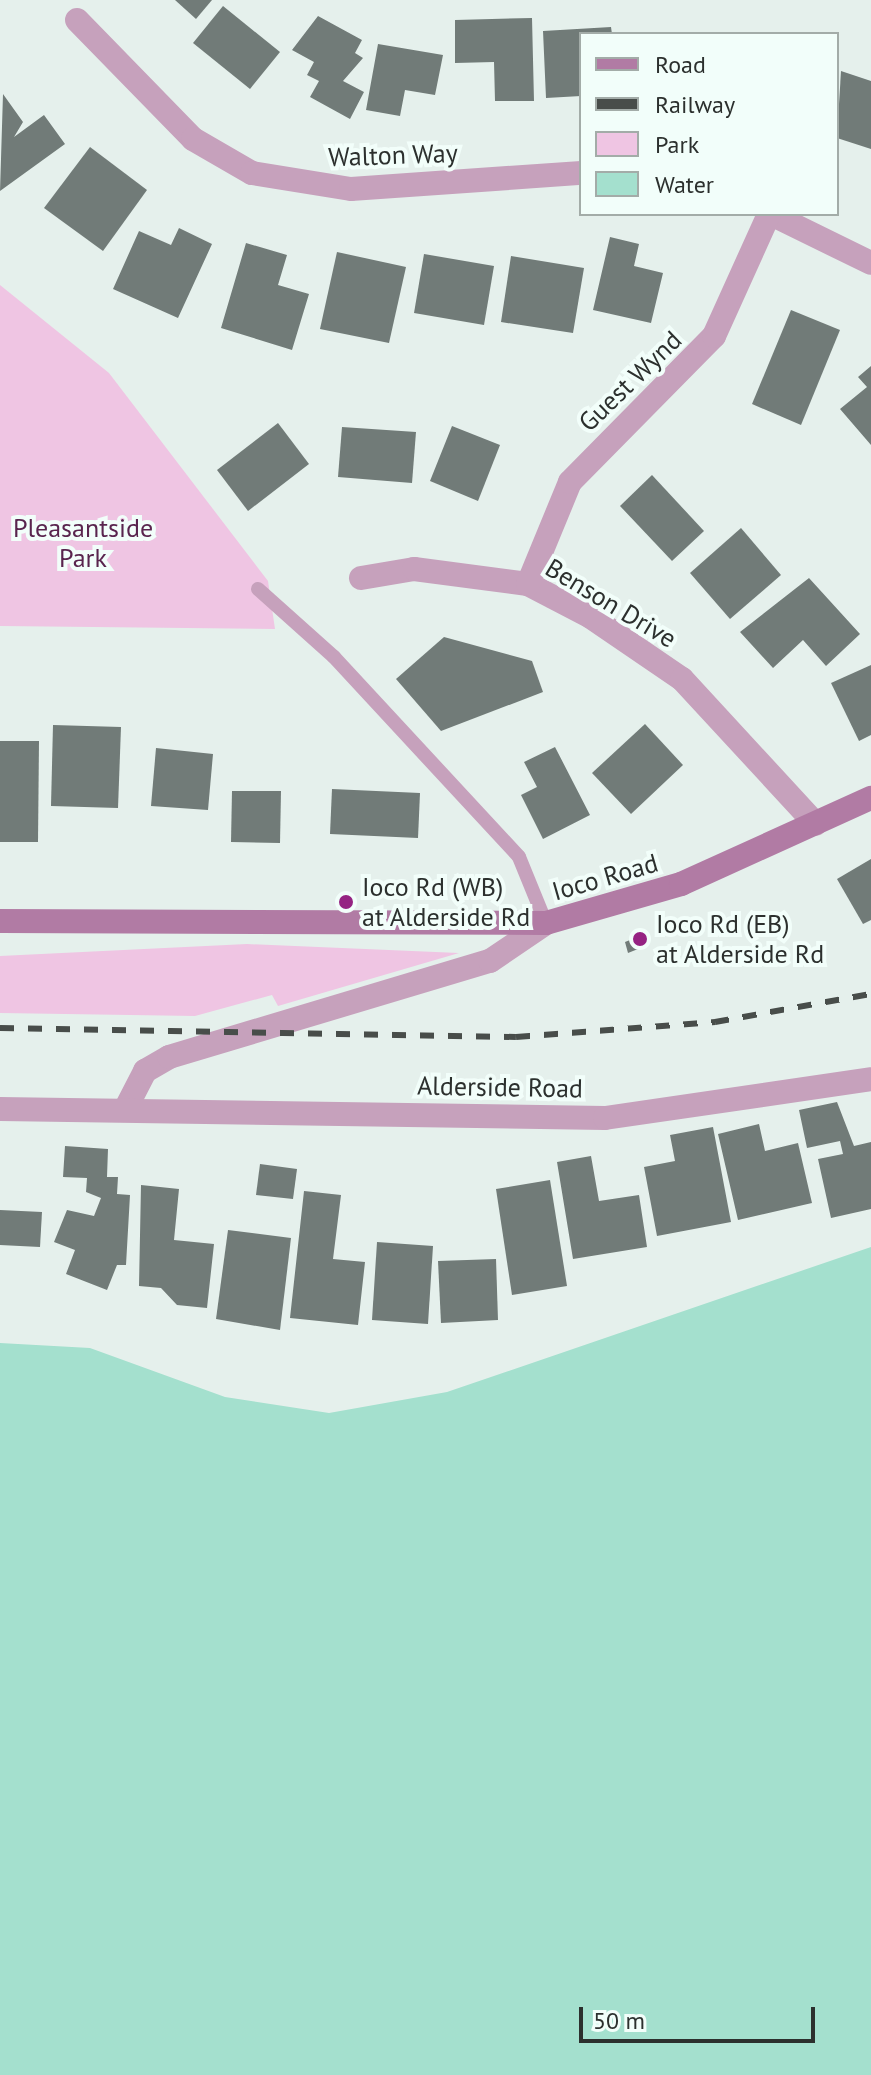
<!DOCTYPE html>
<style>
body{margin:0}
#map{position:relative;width:871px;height:2075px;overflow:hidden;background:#e5f0ec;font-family:"PT Sans",sans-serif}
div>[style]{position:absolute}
.green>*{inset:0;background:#efc5e3}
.water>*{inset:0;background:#a4e0ce}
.building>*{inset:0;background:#717b78}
.service>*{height:14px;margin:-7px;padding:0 7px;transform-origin:7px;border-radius:7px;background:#c6a1bc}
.minor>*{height:24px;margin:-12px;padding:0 12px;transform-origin:12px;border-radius:12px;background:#c6a1bc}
.secondary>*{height:24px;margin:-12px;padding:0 12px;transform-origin:12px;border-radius:12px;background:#b17ba4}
.rail>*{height:6px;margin-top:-3px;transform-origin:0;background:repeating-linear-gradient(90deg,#484d4a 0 14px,transparent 0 28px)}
.dots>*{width:22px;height:22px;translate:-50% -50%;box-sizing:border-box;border:4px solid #f2fefa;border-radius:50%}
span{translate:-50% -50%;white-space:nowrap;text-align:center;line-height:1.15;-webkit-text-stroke:8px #f2fefa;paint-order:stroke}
.street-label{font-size:26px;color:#2c302e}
.park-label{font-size:26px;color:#59244e}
.poi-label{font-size:26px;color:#2c302e}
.left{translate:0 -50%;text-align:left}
.legend{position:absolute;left:579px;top:32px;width:260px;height:184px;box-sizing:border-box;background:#f2fefa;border:2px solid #a3aca8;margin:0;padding:10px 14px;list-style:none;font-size:24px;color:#2c302e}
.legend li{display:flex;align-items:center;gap:16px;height:40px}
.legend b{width:40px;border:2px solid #a3aca8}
.scale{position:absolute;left:579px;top:2007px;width:236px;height:36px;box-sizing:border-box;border:4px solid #2c302e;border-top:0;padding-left:10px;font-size:24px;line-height:28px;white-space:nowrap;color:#2c302e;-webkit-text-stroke:6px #f2fefa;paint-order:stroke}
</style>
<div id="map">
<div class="green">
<i style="clip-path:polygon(0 285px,109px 373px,268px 581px,275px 629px,0 626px)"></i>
<i style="clip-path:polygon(247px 944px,459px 953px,278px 1006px,272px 995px,195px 1016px,0 1013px,0 956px)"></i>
</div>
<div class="water">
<i style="clip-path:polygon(871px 1247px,871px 2075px,0 2075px,0 1343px,90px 1348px,225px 1397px,329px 1413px,447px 1392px)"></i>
</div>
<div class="building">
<i style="clip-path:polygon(175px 0,212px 0,196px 19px)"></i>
<i style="clip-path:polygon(223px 6px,280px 52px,250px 89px,193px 43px)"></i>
<i style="clip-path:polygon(318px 16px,362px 40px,355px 53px,363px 58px,343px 81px,364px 92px,350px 119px,310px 97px,319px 81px,307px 75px,314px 62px,292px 50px)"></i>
<i style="clip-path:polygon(532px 18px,534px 101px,495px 101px,494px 62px,455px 63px,455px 20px)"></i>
<i style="clip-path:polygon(611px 27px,612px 34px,581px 34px,581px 96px,546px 98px,543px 31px)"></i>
<i style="clip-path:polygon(378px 44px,443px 55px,435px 95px,405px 90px,400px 116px,366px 110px)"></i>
<i style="clip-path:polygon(841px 71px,871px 81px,871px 149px,837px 138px)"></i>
<i style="clip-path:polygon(3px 94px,23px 122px,14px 137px,44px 115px,65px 144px,0 191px)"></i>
<i style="clip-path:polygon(90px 147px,147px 190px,103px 251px,44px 208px)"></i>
<i style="clip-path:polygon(179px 228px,212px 244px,178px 318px,113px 289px,139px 231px,171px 245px)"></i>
<i style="clip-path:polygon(610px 237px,639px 244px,634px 266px,663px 273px,651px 323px,593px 310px)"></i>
<i style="clip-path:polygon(246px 243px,287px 255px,278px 285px,309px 294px,292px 350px,221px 328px)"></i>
<i style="clip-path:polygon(337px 252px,406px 267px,389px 343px,320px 329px)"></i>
<i style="clip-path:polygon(424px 254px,494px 266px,484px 325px,414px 313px)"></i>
<i style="clip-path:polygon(511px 256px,584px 268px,573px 333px,501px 322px)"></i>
<i style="clip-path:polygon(791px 310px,840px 330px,801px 425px,752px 404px)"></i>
<i style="clip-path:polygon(871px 366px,871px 445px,840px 409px,867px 387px,858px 377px)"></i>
<i style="clip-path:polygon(278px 423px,309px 464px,248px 511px,217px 470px)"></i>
<i style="clip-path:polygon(452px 426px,500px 445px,478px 501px,430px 481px)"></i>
<i style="clip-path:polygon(342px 427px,416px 432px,412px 483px,338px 477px)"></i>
<i style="clip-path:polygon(652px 475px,704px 531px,672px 561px,620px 506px)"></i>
<i style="clip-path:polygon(741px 528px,781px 575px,730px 619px,690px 573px)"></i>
<i style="clip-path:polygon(809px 578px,860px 634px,826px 666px,803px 640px,773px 668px,740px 632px)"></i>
<i style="clip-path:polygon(444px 637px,532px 661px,543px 692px,441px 731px,396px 679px)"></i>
<i style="clip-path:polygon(871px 665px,871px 735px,859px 741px,831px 683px)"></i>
<i style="clip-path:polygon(645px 724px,683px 765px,631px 814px,592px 773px)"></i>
<i style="clip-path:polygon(53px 725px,121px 727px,118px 808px,51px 806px)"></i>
<i style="clip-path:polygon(0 741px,39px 741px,38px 842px,0 842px)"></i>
<i style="clip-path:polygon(555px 747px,590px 815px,543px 839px,521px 795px,537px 787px,524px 762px)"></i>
<i style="clip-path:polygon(156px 748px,213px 754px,208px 810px,151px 806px)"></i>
<i style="clip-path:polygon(332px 789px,420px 793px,418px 838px,330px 834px)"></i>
<i style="clip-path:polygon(232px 791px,281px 791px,280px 843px,231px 842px)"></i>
<i style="clip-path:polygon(871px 859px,871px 920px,863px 924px,837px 879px)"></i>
<i style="clip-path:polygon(640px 936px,643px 947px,628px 953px,625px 942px)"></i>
<i style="clip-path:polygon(837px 1102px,854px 1146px,871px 1142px,871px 1209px,831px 1218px,818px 1159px,843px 1154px,840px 1141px,807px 1148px,799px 1110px)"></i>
<i style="clip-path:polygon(759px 1124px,765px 1151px,798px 1143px,812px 1203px,738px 1220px,718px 1134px)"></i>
<i style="clip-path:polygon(713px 1127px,731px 1222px,657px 1236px,644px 1167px,675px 1161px,670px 1135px)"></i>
<i style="clip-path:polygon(65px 1146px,108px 1149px,107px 1177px,118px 1177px,117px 1194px,130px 1195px,126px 1265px,117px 1265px,107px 1290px,66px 1274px,75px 1250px,54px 1242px,67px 1210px,94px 1216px,101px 1198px,86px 1192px,87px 1178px,63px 1177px)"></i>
<i style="clip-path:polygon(591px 1156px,599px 1201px,639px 1195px,647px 1247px,573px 1259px,557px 1162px)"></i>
<i style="clip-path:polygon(260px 1164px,297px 1169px,293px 1199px,256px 1195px)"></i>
<i style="clip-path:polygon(550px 1180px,567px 1286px,512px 1295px,496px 1189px)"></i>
<i style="clip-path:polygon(141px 1185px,179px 1189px,174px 1240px,214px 1244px,207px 1308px,177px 1305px,161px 1288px,139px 1286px)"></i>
<i style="clip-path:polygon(304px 1191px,341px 1195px,333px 1259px,365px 1262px,358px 1325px,290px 1318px)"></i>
<i style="clip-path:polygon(0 1210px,42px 1212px,40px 1247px,0 1245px)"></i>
<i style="clip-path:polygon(228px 1230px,291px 1238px,280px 1330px,216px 1319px)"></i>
<i style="clip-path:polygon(377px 1242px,433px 1246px,428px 1324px,372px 1320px)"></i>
<i style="clip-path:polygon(496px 1259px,498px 1320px,441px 1323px,438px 1261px)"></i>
</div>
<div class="service">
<i style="left:258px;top:589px;width:102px;rotate:41.8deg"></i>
<i style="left:334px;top:657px;width:272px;rotate:47.2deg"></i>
<i style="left:519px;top:857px;width:71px;rotate:67.8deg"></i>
</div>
<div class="minor">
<i style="left:77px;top:20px;width:166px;rotate:45.7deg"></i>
<i style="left:193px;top:139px;width:68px;rotate:30deg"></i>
<i style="left:252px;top:173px;width:100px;rotate:9.2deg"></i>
<i style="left:351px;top:189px;width:231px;rotate:-4deg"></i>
<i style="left:771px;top:214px;width:111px;rotate:26.1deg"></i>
<i style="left:361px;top:578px;width:54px;rotate:-9.6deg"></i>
<i style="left:414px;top:569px;width:115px;rotate:7.5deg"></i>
<i style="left:528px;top:584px;width:71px;rotate:27.6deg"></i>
<i style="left:591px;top:617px;width:110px;rotate:34.3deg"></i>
<i style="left:682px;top:679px;width:197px;rotate:47.3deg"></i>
<i style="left:528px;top:584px;width:110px;rotate:-67.6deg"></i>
<i style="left:570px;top:482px;width:205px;rotate:-45.4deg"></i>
<i style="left:714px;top:336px;width:134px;rotate:-65.7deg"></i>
<i style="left:126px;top:1108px;width:42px;rotate:-62.8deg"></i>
<i style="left:145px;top:1071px;width:28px;rotate:-30deg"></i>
<i style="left:169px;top:1057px;width:335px;rotate:-16.7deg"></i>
<i style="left:490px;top:961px;width:68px;rotate:-34.2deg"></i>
<i style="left:0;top:1109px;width:605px;rotate:0.85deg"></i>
<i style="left:605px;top:1118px;width:269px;rotate:-8.3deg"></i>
</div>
<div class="secondary">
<i style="left:0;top:921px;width:546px;rotate:0.21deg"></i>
<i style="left:546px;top:923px;width:141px;rotate:-16.1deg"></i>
<i style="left:681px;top:884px;width:209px;rotate:-24.4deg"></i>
</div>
<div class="rail">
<i style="left:0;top:1028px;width:516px;rotate:1deg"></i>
<i style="left:516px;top:1037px;width:200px;rotate:-4.3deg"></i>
<i style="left:715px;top:1022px;width:158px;rotate:-10.2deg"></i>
</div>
<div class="dots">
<i style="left:346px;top:902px;background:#952382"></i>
<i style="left:640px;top:939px;background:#952382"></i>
</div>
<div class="street-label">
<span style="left:393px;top:155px;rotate:-2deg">Walton Way</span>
<span style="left:630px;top:381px;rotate:-44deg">Guest Wynd</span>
<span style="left:611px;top:603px;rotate:31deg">Benson Drive</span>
<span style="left:605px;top:877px;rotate:-16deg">Ioco Road</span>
<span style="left:500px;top:1087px;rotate:1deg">Alderside Road</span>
</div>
<div class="park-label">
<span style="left:83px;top:543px">Pleasantside<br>Park</span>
</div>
<div class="poi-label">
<span class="left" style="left:362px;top:902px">Ioco Rd (WB)<br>at Alderside Rd</span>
<span class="left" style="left:656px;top:939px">Ioco Rd (EB)<br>at Alderside Rd</span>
</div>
<ul class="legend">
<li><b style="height:10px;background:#b17ba4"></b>Road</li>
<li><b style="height:10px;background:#484d4a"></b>Railway</li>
<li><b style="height:22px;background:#efc5e3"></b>Park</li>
<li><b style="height:22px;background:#a4e0ce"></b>Water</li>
</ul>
<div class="scale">50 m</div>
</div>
